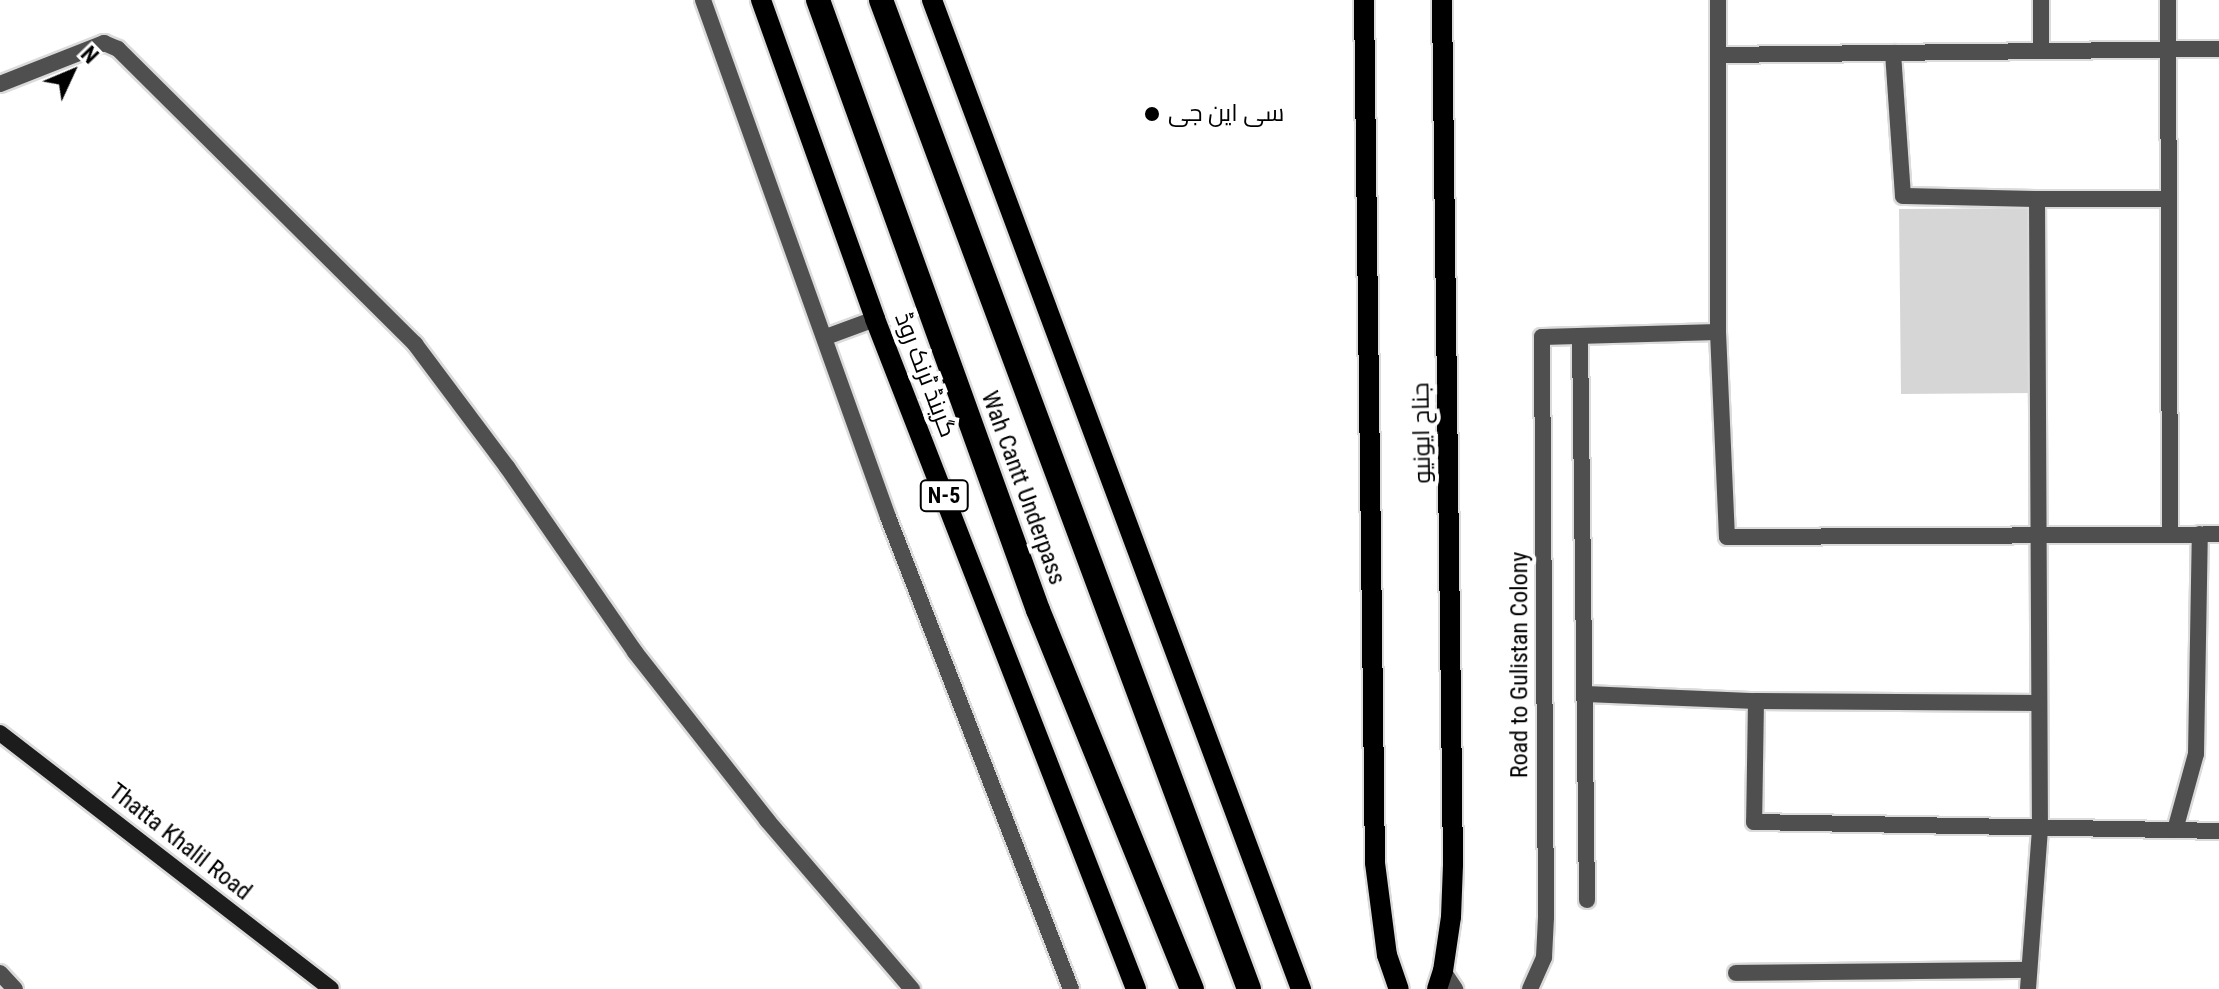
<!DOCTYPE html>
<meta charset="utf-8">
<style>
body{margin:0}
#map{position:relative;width:2219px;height:989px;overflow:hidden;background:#fff;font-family:"Roboto Condensed",Cairo,sans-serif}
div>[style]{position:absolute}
.green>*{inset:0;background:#d6d6d6}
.roads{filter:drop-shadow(2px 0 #dbdbdb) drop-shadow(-2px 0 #dbdbdb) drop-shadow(0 2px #dbdbdb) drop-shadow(0 -2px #dbdbdb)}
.lane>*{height:16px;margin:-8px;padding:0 8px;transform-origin:8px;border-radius:8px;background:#4f4f4f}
.street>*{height:16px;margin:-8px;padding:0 8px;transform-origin:8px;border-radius:8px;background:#4f4f4f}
.secondary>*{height:16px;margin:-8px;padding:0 8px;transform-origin:8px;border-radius:8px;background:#1c1c1c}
.primary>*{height:20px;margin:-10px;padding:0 10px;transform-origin:10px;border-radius:10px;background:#000}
.highway>*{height:24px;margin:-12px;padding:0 12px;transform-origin:12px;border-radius:12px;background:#000}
.dots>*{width:22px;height:22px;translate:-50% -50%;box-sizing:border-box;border:4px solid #fff;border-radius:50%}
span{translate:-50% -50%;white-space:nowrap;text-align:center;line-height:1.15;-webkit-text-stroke:8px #fff;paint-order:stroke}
.shield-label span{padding:2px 6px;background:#fff;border:2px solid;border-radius:6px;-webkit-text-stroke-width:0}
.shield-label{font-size:22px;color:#000;font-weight:700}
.poi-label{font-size:24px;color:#000}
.left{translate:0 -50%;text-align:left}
.street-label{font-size:24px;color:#000}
.north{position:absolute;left:32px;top:32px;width:80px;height:80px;-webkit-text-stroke:6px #fff;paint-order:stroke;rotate:46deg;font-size:22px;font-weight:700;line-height:32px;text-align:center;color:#000}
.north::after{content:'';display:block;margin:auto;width:28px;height:36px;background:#000;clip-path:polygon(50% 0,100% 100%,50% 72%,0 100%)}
</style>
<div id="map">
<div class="green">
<i style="clip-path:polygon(2036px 208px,2038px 393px,1901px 394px,1899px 209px)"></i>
</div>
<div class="roads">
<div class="lane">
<i style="left:703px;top:0;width:549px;rotate:70.31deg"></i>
<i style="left:888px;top:517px;width:506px;rotate:68.81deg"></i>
<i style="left:826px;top:337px;width:52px;rotate:-20.2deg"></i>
</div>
<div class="street">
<i style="left:1718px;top:0;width:332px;rotate:90deg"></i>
<i style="left:1718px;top:332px;width:205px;rotate:87.5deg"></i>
<i style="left:1727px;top:537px;width:492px;rotate:-0.3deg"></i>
<i style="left:2168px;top:0;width:534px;rotate:89.79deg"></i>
<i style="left:2041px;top:51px;width:51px;rotate:-90deg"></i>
<i style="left:1893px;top:53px;width:143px;rotate:86deg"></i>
<i style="left:1903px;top:196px;width:134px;rotate:1.3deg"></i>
<i style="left:2037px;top:199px;width:630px;rotate:89.73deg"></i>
<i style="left:2040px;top:829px;width:160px;rotate:94.3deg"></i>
<i style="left:1718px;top:55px;width:501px;rotate:-0.69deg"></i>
<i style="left:0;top:84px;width:112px;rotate:-21.5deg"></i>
<i style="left:104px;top:43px;width:15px;rotate:23deg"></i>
<i style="left:118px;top:49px;width:419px;rotate:44.8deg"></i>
<i style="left:415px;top:344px;width:154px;rotate:53.2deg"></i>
<i style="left:507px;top:467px;width:225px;rotate:55.3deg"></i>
<i style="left:635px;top:652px;width:214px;rotate:51.8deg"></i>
<i style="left:767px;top:820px;width:223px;rotate:49.4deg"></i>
<i style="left:2037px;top:199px;width:132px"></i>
<i style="left:1580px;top:336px;width:564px;rotate:89.29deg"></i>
<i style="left:1586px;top:694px;width:170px;rotate:2.4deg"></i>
<i style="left:1756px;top:701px;width:283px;rotate:0.4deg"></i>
<i style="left:1756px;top:701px;width:121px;rotate:90.9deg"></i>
<i style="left:1754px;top:822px;width:465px;rotate:1.1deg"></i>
<i style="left:2175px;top:830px;width:79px;rotate:-74.6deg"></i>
<i style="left:2196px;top:754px;width:220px;rotate:-89deg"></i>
<i style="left:1443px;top:971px;width:22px;rotate:56deg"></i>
<i style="left:0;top:973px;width:22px;rotate:47deg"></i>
<i style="left:1736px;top:973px;width:293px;rotate:-0.6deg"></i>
<i style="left:1530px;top:989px;width:35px;rotate:-66deg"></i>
<i style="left:1544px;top:957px;width:40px;rotate:-87.1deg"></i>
<i style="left:1546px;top:917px;width:580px;rotate:-90.4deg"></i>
<i style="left:1542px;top:337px;width:176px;rotate:-1.6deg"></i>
</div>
<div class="secondary">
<i style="left:0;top:733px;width:418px;rotate:37.7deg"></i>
</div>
<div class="primary">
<i style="left:761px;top:0;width:339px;rotate:70.3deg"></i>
<i style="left:875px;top:319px;width:719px;rotate:68.72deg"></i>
<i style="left:932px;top:0;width:1056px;rotate:69.54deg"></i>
<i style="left:1364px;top:0;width:863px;rotate:89.27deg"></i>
<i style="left:1375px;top:863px;width:93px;rotate:82.6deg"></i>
<i style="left:1387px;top:955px;width:36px;rotate:71deg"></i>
<i style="left:1437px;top:989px;width:19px;rotate:-72deg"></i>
<i style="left:1443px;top:971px;width:55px;rotate:-81.6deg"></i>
<i style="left:1451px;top:917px;width:52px;rotate:-87.8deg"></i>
<i style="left:1453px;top:865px;width:865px;rotate:-90.73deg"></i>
</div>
<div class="highway">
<i style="left:818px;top:0;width:648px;rotate:70.17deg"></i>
<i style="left:1038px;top:610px;width:409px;rotate:67.9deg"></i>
<i style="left:881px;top:0;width:1055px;rotate:69.59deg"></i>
</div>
</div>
<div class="dots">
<i style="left:1152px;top:114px;background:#000"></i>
</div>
<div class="shield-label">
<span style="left:944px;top:496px">N-5</span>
</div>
<div class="poi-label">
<span class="left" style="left:1168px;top:114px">سی این جی</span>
</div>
<div class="street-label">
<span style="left:925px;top:375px;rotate:69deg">گرینڈ ٹرنک روڈ</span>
<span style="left:1422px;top:433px;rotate:-91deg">جناح ایونیو</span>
<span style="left:1023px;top:488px;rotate:70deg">Wah Cantt Underpass</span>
<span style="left:1520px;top:665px;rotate:-90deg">Road to Gulistan Colony</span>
<span style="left:180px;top:842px;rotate:38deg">Thatta Khalil Road</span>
</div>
<div class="north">N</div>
</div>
